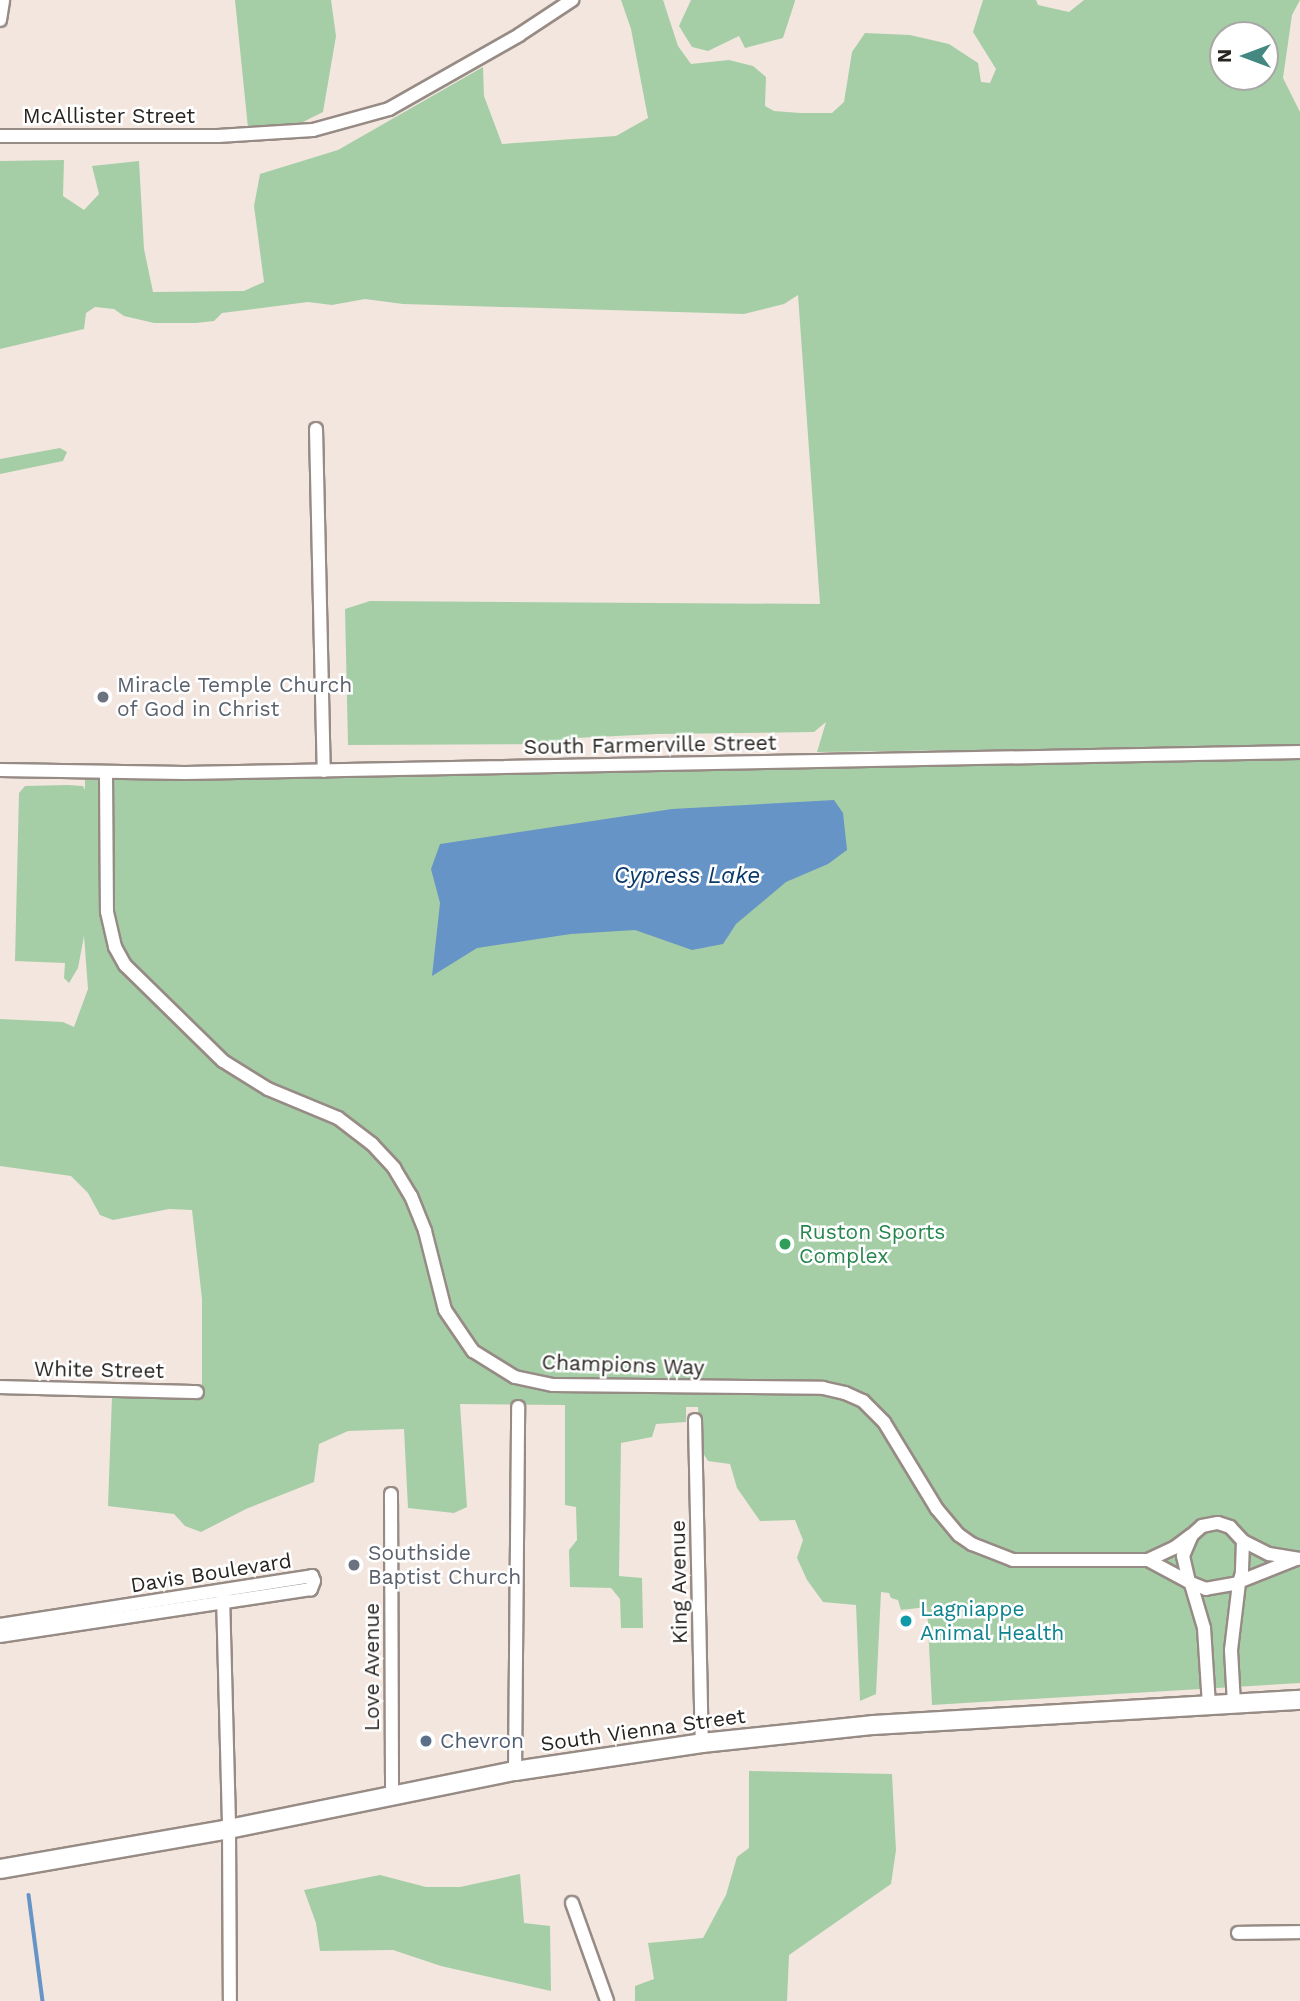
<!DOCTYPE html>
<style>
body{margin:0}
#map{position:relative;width:1300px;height:2001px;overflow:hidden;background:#f3e6df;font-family:"Work Sans",sans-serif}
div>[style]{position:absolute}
.green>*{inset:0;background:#a6cea6}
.water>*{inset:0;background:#6794c7}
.stream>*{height:3.5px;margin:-1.75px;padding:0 1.75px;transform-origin:1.75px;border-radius:1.75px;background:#6794c7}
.roads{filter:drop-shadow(2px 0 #978b85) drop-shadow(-2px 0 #978b85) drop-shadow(0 2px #978b85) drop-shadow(0 -2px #978b85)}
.minor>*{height:12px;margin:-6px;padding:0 6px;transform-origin:6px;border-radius:6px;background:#fff}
.highway>*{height:18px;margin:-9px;padding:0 9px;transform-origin:9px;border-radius:9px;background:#fff}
.dots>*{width:19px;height:19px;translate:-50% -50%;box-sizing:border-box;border:4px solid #fff;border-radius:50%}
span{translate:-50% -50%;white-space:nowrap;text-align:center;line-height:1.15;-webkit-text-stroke:5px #fff;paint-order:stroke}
.street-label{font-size:21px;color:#282421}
.worship-label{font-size:21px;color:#5b616d}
.left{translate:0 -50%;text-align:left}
.leisure-label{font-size:21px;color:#27864d}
.culture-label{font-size:21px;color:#0d838f}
.service-label{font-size:21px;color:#4e5e75}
.water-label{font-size:23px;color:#093a6a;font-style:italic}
.north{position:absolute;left:1209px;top:21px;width:70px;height:70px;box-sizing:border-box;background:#fff;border:2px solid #a9a7a6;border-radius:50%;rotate:270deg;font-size:19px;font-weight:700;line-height:28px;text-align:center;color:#282421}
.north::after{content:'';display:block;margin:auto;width:24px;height:32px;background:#438981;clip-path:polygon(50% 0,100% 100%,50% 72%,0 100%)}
</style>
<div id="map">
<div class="green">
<i style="clip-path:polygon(235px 0,331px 0,336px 36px,323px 112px,293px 127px,248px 128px)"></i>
<i style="clip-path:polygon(evenodd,621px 0,663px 0,678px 46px,691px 64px,729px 60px,753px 66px,766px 77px,765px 106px,774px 111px,800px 113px,832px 113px,844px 102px,852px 52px,865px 33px,910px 35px,949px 44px,978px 63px,981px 82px,990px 83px,996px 69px,973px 32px,983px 0,1036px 0,1038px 5px,1069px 12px,1084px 0,1300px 0,1292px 15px,1283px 78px,1300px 112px,1300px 746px,817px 752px,826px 722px,814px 732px,658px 734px,575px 738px,573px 744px,348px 745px,345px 609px,370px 601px,820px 604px,798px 295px,784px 304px,744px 314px,403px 304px,365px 299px,332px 305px,308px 302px,222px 313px,214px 321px,196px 323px,154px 323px,124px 316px,114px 309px,95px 307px,86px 313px,84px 329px,0 349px,0 161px,64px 160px,63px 196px,84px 210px,99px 194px,92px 166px,139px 161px,144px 249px,153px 292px,244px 291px,264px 282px,254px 206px,260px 174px,338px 150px,483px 67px,484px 96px,502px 144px,616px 136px,648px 118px,631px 29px,621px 0,1265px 35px,1265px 77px,1223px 77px,1223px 35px,1265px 35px)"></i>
<i style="clip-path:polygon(691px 0,795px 0,795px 1px,783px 38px,745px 48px,739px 36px,708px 51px,692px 47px,679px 26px)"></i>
<i style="clip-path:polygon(60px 448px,67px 452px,63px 461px,0 474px,0 459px)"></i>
<i style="clip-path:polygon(1300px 758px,1300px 1683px,932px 1705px,927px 1607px,901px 1610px,898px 1600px,891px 1598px,889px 1593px,881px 1592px,876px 1694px,860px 1701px,856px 1605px,823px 1602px,807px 1580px,797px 1558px,803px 1540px,795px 1520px,760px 1521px,737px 1488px,730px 1464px,708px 1461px,700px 1448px,698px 1407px,686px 1407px,686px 1422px,656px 1424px,652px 1437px,621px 1443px,619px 1576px,642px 1578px,643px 1628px,621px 1628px,620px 1599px,611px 1588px,570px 1587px,569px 1550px,577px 1540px,576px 1507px,565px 1505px,565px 1405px,460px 1404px,467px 1507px,454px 1513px,408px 1508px,404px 1429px,348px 1431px,319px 1444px,314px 1482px,246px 1509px,201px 1532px,185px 1526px,174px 1514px,108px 1506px,112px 1396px,202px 1397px,202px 1299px,192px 1210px,169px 1209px,113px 1220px,100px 1215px,88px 1193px,71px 1176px,0 1166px,0 1019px,63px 1022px,74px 1027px,88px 989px,84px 936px,78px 968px,69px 983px,64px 978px,65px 963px,15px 961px,19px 793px,25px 786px,67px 785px,83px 786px,85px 790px,85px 778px)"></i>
<i style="clip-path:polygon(749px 1771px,892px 1774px,896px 1850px,891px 1884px,789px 1955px,787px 2001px,635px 2001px,635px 1986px,654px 1979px,648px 1943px,703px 1938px,726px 1895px,737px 1857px,749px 1848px)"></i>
<i style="clip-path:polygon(520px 1874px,524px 1923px,550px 1926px,551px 1991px,441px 1966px,393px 1950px,320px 1951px,316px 1923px,304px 1890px,380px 1875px,426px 1887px,460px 1887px)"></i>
</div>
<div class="water">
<i style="clip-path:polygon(834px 800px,843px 813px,847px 850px,828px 864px,786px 882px,736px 924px,723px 944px,692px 950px,635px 930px,571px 934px,477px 948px,432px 976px,440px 903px,431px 869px,440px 844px,672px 809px)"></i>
</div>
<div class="stream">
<i style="left:29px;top:1895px;width:107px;rotate:82.5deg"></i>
</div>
<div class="roads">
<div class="minor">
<i style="left:0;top:20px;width:20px;rotate:-81deg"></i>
<i style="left:0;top:136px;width:218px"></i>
<i style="left:218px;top:136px;width:95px;rotate:-3.6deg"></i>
<i style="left:313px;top:130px;width:79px;rotate:-15.4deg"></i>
<i style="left:389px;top:109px;width:150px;rotate:-29.6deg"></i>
<i style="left:519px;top:35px;width:64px;rotate:-33.4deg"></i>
<i style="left:316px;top:429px;width:342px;rotate:88.7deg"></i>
<i style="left:0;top:770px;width:185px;rotate:0.9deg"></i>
<i style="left:185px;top:773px;width:1115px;rotate:-1.08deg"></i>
<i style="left:106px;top:773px;width:139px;rotate:89.6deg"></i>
<i style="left:107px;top:912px;width:36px;rotate:77deg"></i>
<i style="left:115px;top:947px;width:21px;rotate:61deg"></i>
<i style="left:125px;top:965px;width:137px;rotate:44.4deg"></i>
<i style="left:223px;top:1061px;width:53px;rotate:31.9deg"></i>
<i style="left:268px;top:1089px;width:76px;rotate:22.5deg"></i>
<i style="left:338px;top:1118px;width:43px;rotate:37.4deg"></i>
<i style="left:372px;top:1144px;width:33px;rotate:47deg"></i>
<i style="left:394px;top:1168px;width:33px;rotate:59deg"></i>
<i style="left:411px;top:1196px;width:38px;rotate:68deg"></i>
<i style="left:425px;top:1231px;width:81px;rotate:75.8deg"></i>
<i style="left:445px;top:1310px;width:50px;rotate:55.7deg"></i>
<i style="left:473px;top:1351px;width:49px;rotate:31.8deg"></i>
<i style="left:515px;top:1377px;width:39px;rotate:12deg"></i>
<i style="left:553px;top:1385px;width:270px;rotate:0.6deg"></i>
<i style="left:823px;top:1388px;width:23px;rotate:13deg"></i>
<i style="left:845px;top:1393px;width:20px;rotate:24deg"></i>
<i style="left:863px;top:1401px;width:30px;rotate:45deg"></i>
<i style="left:884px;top:1422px;width:102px;rotate:58.7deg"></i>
<i style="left:937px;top:1509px;width:34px;rotate:50deg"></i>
<i style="left:959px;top:1535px;width:16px;rotate:35deg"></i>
<i style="left:972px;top:1544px;width:44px;rotate:21.3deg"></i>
<i style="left:1013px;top:1560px;width:135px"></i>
<i style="left:1148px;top:1560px;width:47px;rotate:28.2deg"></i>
<i style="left:0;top:1387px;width:197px;rotate:1.5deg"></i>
<i style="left:695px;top:1420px;width:323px;rotate:88.8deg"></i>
<i style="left:391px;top:1494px;width:303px;rotate:89.8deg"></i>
<i style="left:1218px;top:1523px;width:13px;rotate:18deg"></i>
<i style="left:1230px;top:1527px;width:19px;rotate:47deg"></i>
<i style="left:1243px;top:1541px;width:32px;rotate:92deg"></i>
<i style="left:1242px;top:1573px;width:10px;rotate:107deg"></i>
<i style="left:1239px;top:1583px;width:34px;rotate:170deg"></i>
<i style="left:1206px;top:1589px;width:18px;rotate:-158deg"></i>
<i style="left:1189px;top:1582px;width:27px;rotate:-103deg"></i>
<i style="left:1183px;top:1556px;width:23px;rotate:-67deg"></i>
<i style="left:1192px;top:1535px;width:13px;rotate:-42deg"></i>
<i style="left:1202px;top:1526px;width:16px;rotate:-11deg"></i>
<i style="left:1243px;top:1541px;width:29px;rotate:27deg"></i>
<i style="left:1269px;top:1554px;width:31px;rotate:9deg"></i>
<i style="left:1148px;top:1560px;width:29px;rotate:-25deg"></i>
<i style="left:1174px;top:1548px;width:20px;rotate:-37deg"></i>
<i style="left:1241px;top:1581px;width:59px;rotate:-21.8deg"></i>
<i style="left:1191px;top:1584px;width:46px;rotate:73.5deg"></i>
<i style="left:1204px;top:1628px;width:77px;rotate:86.3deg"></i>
<i style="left:223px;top:1595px;width:234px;rotate:88.5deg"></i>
<i style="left:229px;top:1829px;width:172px;rotate:89.7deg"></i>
<i style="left:0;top:1625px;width:316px;rotate:-8.9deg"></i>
<i style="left:312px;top:1576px;width:5px;rotate:68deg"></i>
<i style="left:314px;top:1581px;width:9px;rotate:111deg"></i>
<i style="left:311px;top:1589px;width:315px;rotate:171.4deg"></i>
<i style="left:1234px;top:1704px;width:54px;rotate:-93.2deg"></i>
<i style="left:1231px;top:1650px;width:67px;rotate:-83.2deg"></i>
<i style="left:515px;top:1771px;width:364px;rotate:-89.5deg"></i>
<i style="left:572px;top:1903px;width:104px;rotate:70.3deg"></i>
<i style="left:1238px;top:1933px;width:62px;rotate:-0.9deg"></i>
</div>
<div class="highway">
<i style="left:0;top:1869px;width:232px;rotate:-9.9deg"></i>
<i style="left:229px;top:1829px;width:292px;rotate:-11.5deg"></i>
<i style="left:515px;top:1771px;width:189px;rotate:-8.5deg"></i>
<i style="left:702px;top:1743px;width:173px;rotate:-6deg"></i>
<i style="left:874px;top:1725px;width:427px;rotate:-3.4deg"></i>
</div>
</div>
<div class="dots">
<i style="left:103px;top:697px;background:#6b7280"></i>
<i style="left:785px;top:1244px;background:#2e9e5b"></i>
<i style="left:354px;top:1565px;background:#6b7280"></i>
<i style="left:906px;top:1621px;background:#0f9aa8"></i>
<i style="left:426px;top:1741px;background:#5c6f8a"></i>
</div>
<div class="street-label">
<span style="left:109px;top:116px">McAllister Street</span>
<span style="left:650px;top:745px;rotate:-1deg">South Farmerville Street</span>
<span style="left:623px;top:1365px;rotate:2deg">Champions Way</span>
<span style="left:99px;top:1370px;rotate:1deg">White Street</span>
<span style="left:211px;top:1573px;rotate:-9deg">Davis Boulevard</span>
<span style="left:679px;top:1582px;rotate:-91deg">King Avenue</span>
<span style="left:372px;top:1667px;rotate:-90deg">Love Avenue</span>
<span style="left:643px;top:1730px;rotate:-8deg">South Vienna Street</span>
</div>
<div class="worship-label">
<span class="left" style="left:117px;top:697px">Miracle Temple Church<br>of God in Christ</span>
<span class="left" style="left:368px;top:1565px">Southside<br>Baptist Church</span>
</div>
<div class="leisure-label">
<span class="left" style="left:799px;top:1244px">Ruston Sports<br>Complex</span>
</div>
<div class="culture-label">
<span class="left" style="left:920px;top:1621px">Lagniappe<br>Animal Health</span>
</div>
<div class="service-label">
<span class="left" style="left:440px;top:1741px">Chevron</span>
</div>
<div class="water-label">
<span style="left:687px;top:876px">Cypress Lake</span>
</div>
<div class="north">N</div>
</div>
